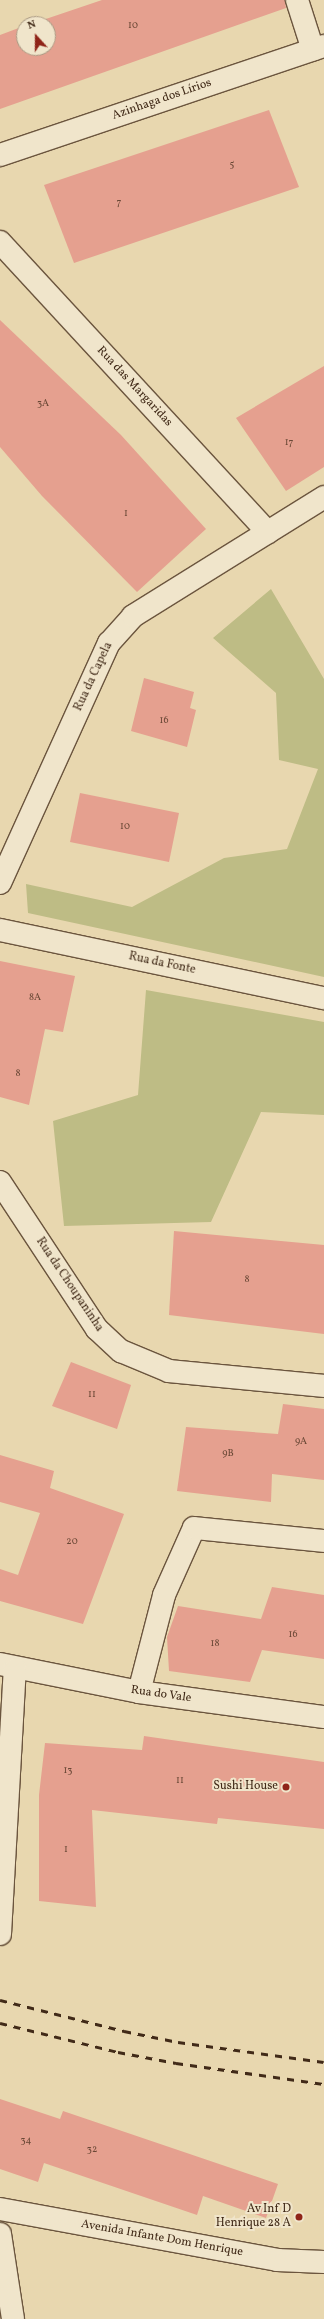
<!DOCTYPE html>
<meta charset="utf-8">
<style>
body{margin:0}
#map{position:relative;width:324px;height:2319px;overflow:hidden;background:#e8d7af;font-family:Vollkorn,serif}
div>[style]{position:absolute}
.green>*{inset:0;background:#bebc85}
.building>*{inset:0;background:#e5a08f}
.roads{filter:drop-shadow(1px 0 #6b553e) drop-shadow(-1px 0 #6b553e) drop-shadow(0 1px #6b553e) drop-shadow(0 -1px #6b553e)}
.service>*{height:22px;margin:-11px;padding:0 11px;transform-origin:11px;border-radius:11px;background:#f0e5cb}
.minor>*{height:22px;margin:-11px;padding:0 11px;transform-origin:11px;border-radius:11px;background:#f0e5cb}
.rail>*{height:3px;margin-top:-1.5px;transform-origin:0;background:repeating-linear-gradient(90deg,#412a18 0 7px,transparent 0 14px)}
.dots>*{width:11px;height:11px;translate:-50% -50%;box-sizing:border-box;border:2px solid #f0e5cb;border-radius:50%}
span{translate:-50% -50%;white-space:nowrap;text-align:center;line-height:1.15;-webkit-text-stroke:4px #f0e5cb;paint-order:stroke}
.number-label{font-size:10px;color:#6a4836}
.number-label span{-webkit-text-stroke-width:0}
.street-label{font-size:12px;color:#412a18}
.poi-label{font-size:12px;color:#412a18}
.right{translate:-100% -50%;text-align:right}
.north{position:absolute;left:16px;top:16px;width:40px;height:40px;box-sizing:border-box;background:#f0e5cb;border:1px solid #aa9a83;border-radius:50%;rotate:339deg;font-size:11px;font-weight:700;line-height:16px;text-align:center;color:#412a18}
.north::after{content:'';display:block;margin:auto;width:14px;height:18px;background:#8f2418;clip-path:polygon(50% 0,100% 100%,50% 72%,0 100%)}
</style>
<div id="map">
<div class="green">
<i style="clip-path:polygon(271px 589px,324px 679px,324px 977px,28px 913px,26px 884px,132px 907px,224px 858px,287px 849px,318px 769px,279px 760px,276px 693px,213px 638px)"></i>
<i style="clip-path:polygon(146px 990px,324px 1022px,324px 1115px,261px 1112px,211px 1222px,64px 1226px,53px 1121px,138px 1095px)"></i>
</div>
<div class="building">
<i style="clip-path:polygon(102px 0,285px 0,286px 8px,0 109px,0 35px,24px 26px,24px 48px,48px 48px,48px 24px,31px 24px)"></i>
<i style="clip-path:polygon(269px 110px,299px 187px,74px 263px,44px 185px)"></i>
<i style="clip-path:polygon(0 320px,121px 435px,206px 529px,137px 592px,42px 496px,0 447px)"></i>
<i style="clip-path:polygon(324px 366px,324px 467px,286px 491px,236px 418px)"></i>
<i style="clip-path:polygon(144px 678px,194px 692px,190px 708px,196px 710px,187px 747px,131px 731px)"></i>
<i style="clip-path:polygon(80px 793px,179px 813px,169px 862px,70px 842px)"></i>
<i style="clip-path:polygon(0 961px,75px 976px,63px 1032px,45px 1029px,29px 1105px,0 1097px)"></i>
<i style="clip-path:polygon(174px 1231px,324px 1245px,324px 1334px,169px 1315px)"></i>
<i style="clip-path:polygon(71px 1362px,131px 1385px,117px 1429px,52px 1406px)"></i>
<i style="clip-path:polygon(283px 1404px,324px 1409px,324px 1480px,272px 1474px,271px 1502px,177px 1491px,186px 1427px,278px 1434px)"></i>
<i style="clip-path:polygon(0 1455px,54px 1471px,50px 1488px,124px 1514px,83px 1624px,0 1601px,0 1569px,18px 1575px,40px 1513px,0 1502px)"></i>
<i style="clip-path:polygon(272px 1587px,324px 1595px,324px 1659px,262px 1650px,250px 1682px,169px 1671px,167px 1637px,178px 1606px,261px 1619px)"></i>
<i style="clip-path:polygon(144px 1736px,324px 1762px,324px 1829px,218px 1818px,217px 1824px,92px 1810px,96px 1907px,39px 1901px,39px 1795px,45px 1743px,142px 1750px)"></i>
<i style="clip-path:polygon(0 2099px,60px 2119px,63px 2111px,278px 2184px,266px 2218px,203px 2196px,197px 2215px,44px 2163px,38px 2182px,0 2169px)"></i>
</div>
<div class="roads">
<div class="service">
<i style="left:139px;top:1692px;width:100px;rotate:-75.5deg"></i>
<i style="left:164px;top:1595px;width:73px;rotate:-65.9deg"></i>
<i style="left:194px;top:1528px;width:131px;rotate:5.7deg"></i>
</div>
<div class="minor">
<i style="left:297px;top:0;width:52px;rotate:72.3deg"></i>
<i style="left:0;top:155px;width:342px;rotate:-18.6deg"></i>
<i style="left:0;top:242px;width:395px;rotate:47.3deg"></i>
<i style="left:0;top:883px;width:264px;rotate:-65.6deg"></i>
<i style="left:109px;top:643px;width:36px;rotate:-48deg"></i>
<i style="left:133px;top:616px;width:225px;rotate:-31.9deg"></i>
<i style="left:0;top:930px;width:331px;rotate:11.9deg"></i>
<i style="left:0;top:1182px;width:176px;rotate:56.6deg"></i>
<i style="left:97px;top:1329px;width:33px;rotate:43deg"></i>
<i style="left:121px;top:1351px;width:52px;rotate:22.6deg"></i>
<i style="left:169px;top:1371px;width:156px;rotate:5.5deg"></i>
<i style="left:0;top:1664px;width:142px;rotate:11.4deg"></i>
<i style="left:139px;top:1692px;width:187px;rotate:7.7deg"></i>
<i style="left:0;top:1934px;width:265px;rotate:-86.8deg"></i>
<i style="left:0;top:2209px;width:282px;rotate:10.4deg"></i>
<i style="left:277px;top:2260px;width:47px;rotate:2.4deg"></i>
<i style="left:0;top:2234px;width:86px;rotate:81.3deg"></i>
</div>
</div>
<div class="rail">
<i style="left:0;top:2000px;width:128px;rotate:14deg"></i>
<i style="left:124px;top:2031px;width:55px;rotate:11.5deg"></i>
<i style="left:178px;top:2042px;width:147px;rotate:7.8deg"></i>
<i style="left:0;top:2023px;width:122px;rotate:13.8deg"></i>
<i style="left:118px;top:2052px;width:59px;rotate:10.7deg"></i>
<i style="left:176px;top:2063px;width:149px;rotate:8.1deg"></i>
</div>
<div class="dots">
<i style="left:286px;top:1787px;background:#8f2418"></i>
<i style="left:299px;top:2217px;background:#8f2418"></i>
</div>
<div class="number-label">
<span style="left:133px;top:26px">10</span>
<span style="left:232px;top:165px">5</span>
<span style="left:119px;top:203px">7</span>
<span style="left:43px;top:404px">3A</span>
<span style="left:289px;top:443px">17</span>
<span style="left:126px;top:514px">1</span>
<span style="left:164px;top:721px">16</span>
<span style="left:125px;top:827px">10</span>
<span style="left:35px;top:998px">8A</span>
<span style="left:18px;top:1074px">8</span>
<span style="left:247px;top:1280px">8</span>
<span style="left:92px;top:1395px">11</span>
<span style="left:301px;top:1442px">9A</span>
<span style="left:228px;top:1454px">9B</span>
<span style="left:72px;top:1542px">20</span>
<span style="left:293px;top:1635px">16</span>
<span style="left:215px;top:1644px">18</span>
<span style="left:68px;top:1771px">13</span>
<span style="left:180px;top:1781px">11</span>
<span style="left:66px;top:1850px">1</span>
<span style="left:26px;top:2141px">34</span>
<span style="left:92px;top:2150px">32</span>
</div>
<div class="street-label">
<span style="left:162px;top:100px;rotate:-19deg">Azinhaga dos Lírios</span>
<span style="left:134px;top:387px;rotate:47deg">Rua das Margaridas</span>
<span style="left:94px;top:677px;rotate:-65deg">Rua da Capela</span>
<span style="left:162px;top:964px;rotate:12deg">Rua da Fonte</span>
<span style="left:69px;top:1285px;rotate:56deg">Rua da Choupaninha</span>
<span style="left:161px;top:1695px;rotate:8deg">Rua do Vale</span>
<span style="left:162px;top:2239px;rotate:10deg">Avenida Infante Dom Henrique</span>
</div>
<div class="poi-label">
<span class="right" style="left:278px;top:1787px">Sushi House</span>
<span class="right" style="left:291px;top:2217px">Av Inf D<br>Henrique 28 A</span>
</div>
<div class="north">N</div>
</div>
